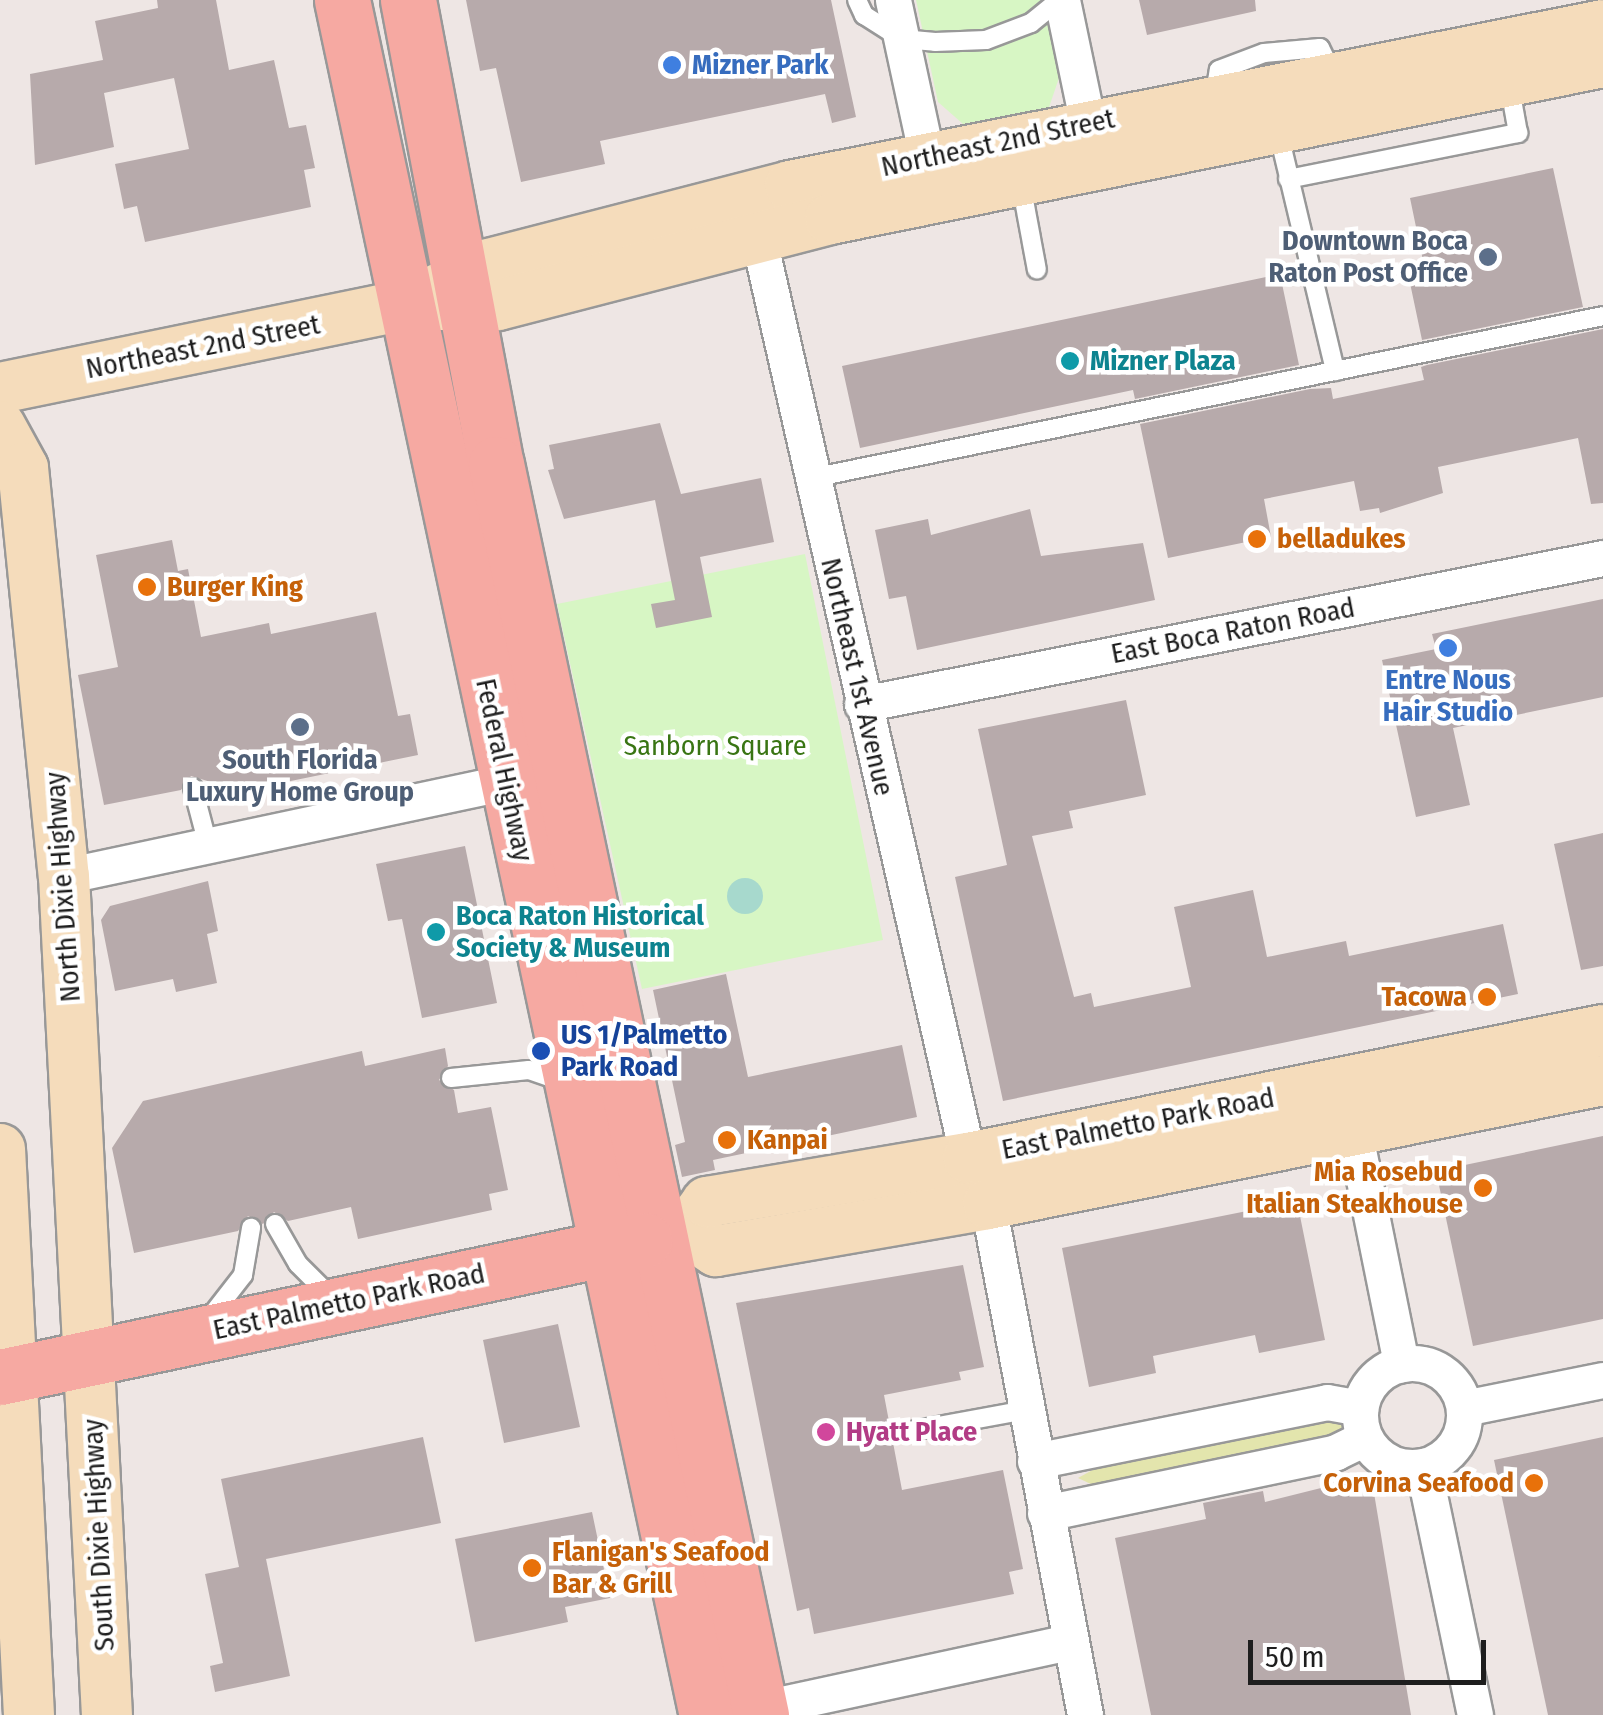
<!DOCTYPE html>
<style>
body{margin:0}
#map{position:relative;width:1603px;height:1715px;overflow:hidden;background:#eee6e4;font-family:"Fira Sans Condensed",sans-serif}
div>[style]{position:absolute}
.grass>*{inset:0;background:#e3e5ad}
.park>*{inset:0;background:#d7f6c4}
.water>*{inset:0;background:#a7d9cd}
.round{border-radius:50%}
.building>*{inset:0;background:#b7aaab}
.roads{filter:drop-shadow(2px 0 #989898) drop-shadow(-2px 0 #989898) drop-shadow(0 2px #989898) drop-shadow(0 -2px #989898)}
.lane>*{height:18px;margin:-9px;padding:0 9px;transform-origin:9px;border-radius:9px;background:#fff}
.street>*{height:35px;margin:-17.5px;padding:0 17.5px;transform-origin:17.5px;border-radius:17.5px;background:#fff}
.street>.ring{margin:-17.5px;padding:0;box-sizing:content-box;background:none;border:35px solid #fff;border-radius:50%}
.secondary>*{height:50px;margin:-25px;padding:0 25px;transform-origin:25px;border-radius:25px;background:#f5dcbb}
.primary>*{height:55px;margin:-27.5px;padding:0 27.5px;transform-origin:27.5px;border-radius:27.5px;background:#f6a9a2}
.dots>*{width:28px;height:28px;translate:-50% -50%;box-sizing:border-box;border:5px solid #fff;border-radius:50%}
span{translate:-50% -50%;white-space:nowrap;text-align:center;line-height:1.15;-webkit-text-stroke:9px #fff;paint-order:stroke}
.shop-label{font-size:28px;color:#366cbe;font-weight:700}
.left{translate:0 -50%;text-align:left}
.street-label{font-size:28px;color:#1e1e1e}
.service-label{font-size:28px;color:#4e5e75;font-weight:700}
.right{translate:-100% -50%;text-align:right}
.culture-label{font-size:28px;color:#0d838f;font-weight:700}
.food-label{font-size:28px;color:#c56008;font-weight:700}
.park-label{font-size:28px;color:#397513}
.transit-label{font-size:28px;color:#164399;font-weight:700}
.hotel-label{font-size:28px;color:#b23c85;font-weight:700}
.scale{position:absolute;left:1248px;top:1640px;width:238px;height:45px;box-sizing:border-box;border:5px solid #1e1e1e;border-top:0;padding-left:12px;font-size:30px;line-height:35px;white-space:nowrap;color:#1e1e1e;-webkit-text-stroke:8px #fff;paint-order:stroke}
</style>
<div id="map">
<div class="grass">
<i style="clip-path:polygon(1343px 1417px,1348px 1427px,1340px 1435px,1093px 1485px,1078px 1478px,1107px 1462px)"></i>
</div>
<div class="park">
<i style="clip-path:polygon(916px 0,1044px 0,1060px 75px,1045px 119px,971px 131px,938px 102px)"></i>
<i style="clip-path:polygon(805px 554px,883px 940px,642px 989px,557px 604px)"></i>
</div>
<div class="water">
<i class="round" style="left:727px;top:878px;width:36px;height:36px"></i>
</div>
<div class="building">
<i style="clip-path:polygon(157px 0,216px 0,229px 70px,274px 60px,289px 128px,306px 125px,315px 168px,304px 170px,311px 207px,145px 242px,137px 206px,124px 209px,115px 164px,189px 149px,174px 78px,104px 93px,114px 147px,35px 165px,30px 74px,103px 60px,95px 21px,158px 8px)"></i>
<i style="clip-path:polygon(466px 0,831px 0,856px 117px,832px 123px,825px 94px,600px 141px,605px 164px,521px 182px,496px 68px,480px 71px)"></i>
<i style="clip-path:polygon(1139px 0,1255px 0,1256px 11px,1147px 35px)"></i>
<i style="clip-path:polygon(1553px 168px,1583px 307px,1422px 340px,1410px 283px,1427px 280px,1410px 198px)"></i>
<i style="clip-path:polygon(1280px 274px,1299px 365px,1135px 399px,1133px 390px,860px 448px,842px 366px)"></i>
<i style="clip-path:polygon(1603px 329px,1603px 503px,1591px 504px,1578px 438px,1438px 467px,1443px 493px,1380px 513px,1379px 508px,1360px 511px,1354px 481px,1264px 499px,1271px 537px,1168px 558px,1140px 424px,1310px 389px,1331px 388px,1333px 399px,1424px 380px,1421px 367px,1427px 365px)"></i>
<i style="clip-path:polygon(660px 423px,681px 494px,761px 478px,774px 542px,700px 557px,712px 617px,656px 628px,651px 604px,675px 600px,655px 500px,564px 519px,548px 470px,554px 469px,549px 445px)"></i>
<i style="clip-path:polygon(1030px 509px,1041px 556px,1143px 543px,1155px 600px,917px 650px,906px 596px,889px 599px,875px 530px,928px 519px,931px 535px)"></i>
<i style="clip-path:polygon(172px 540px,178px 571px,188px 569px,201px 637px,269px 623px,271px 634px,376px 612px,398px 716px,410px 714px,418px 755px,217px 796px,214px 783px,191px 776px,181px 790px,104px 805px,78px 675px,118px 667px,96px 555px)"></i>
<i style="clip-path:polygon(1603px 599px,1603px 697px,1453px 728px,1470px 805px,1416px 817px,1382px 660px,1436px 649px,1432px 634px)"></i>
<i style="clip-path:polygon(1126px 700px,1146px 795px,1069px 811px,1073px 828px,1032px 836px,1074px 997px,1091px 993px,1094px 1007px,1191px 987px,1174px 907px,1253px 890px,1267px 957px,1346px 941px,1349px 956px,1503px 924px,1518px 994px,1003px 1101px,955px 877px,1007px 865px,978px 729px)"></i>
<i style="clip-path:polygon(1603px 833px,1603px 966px,1581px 970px,1554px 844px)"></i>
<i style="clip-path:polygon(465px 846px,497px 1003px,422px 1018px,402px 919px,388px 921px,376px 864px)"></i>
<i style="clip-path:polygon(208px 881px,218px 931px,207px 934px,217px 983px,176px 992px,173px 979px,115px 991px,101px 920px,110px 906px)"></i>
<i style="clip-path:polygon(726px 974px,748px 1077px,902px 1045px,917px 1117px,713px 1160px,715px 1170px,682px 1177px,675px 1145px,685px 1142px,653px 990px)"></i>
<i style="clip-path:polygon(445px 1048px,448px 1066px,439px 1080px,454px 1090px,458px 1113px,491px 1107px,508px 1190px,489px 1194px,492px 1210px,358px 1239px,351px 1207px,288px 1221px,274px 1212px,263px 1224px,248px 1216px,238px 1231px,134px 1253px,112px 1148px,143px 1101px,362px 1051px,365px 1066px)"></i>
<i style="clip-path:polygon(1603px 1136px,1603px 1319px,1473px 1346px,1436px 1171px)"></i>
<i style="clip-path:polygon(1297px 1201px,1325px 1340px,1259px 1353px,1255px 1335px,1153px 1356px,1156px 1373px,1089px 1387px,1062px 1248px)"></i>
<i style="clip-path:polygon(963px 1265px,984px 1367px,959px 1372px,961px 1380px,884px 1395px,902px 1490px,1003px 1470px,1023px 1569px,1009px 1572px,1014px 1594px,814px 1634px,809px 1608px,797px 1611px,736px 1303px)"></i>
<i style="clip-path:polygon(558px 1324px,580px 1427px,504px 1443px,483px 1340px)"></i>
<i style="clip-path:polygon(423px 1437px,441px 1523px,266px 1559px,290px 1676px,215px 1692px,210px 1666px,223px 1663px,205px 1574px,239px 1567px,221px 1479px)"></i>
<i style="clip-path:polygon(1603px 1437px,1603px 1715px,1548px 1715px,1494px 1460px)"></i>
<i style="clip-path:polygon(1353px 1480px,1354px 1485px,1372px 1481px,1411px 1715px,1151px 1715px,1115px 1538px,1206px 1519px,1203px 1503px,1263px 1491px,1265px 1502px)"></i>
<i style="clip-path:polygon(592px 1512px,610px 1598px,565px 1607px,568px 1622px,475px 1642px,455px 1539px)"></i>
</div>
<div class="roads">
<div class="lane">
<i style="left:857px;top:0;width:17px;rotate:65deg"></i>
<i style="left:864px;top:15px;width:45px;rotate:32.3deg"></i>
<i style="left:902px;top:39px;width:33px;rotate:5deg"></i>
<i style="left:935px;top:42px;width:51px;rotate:-2.2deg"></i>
<i style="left:986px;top:40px;width:48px;rotate:-20.7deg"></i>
<i style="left:1031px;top:23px;width:36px;rotate:-39deg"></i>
<i style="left:1214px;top:100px;width:30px;rotate:-81deg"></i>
<i style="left:1219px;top:70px;width:48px;rotate:-20.7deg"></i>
<i style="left:1264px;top:53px;width:56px;rotate:-5.1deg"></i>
<i style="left:1320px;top:48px;width:32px;rotate:64deg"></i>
<i style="left:1278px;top:131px;width:247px;rotate:76.6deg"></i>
<i style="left:1288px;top:179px;width:235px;rotate:-11.3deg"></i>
<i style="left:1518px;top:133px;width:51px;rotate:-100.2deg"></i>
<i style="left:1021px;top:184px;width:87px;rotate:79.5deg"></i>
<i style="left:812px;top:478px;width:807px;rotate:-11.57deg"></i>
<i style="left:193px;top:788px;width:59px;rotate:75.3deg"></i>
<i style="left:451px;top:1078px;width:78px;rotate:-5.9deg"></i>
<i style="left:529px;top:1070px;width:36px;rotate:19deg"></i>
<i style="left:275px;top:1224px;width:46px;rotate:60.1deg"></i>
<i style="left:298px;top:1264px;width:47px;rotate:45deg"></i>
<i style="left:208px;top:1320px;width:57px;rotate:-52.1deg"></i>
<i style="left:243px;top:1275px;width:48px;rotate:-80.3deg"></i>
<i style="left:906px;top:1432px;width:122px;rotate:-10.4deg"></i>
</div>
<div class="street">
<i style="left:893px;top:0;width:161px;rotate:77.8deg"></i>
<i style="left:927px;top:157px;width:23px;rotate:45deg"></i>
<i style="left:1062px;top:0;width:127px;rotate:78.2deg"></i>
<i style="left:1088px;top:124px;width:26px;rotate:106deg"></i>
<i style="left:754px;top:218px;width:964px;rotate:77.17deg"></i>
<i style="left:862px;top:704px;width:755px;rotate:-11.15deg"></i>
<i style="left:64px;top:876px;width:452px;rotate:-12deg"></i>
<i style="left:1354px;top:1130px;width:239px;rotate:78.6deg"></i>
<i style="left:988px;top:1204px;width:520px;rotate:79.25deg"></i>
<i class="ring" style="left:1360px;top:1363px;width:69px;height:69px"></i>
<i style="left:1464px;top:1408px;width:142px;rotate:-11.4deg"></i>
<i style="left:1035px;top:1461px;width:298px;rotate:-11.4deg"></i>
<i style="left:1327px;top:1402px;width:34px;rotate:10deg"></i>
<i style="left:1423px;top:1466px;width:254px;rotate:78.2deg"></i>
<i style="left:1045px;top:1513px;width:297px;rotate:-11.8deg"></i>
<i style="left:1336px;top:1452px;width:32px;rotate:-26deg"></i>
<i style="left:759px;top:1709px;width:318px;rotate:-12.2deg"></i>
</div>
<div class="secondary">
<i style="left:426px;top:295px;width:70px;rotate:-26.2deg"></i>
<i style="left:489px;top:264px;width:311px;rotate:-14.5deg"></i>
<i style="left:790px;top:186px;width:829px;rotate:-11.2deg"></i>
<i style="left:0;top:388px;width:413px;rotate:-11.6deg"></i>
<i style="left:405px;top:305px;width:93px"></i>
<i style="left:498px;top:305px;width:343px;rotate:-14.5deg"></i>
<i style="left:830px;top:219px;width:789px;rotate:-11.48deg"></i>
<i style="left:0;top:426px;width:48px;rotate:61.3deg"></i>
<i style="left:23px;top:468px;width:410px;rotate:84.3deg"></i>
<i style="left:64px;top:876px;width:840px;rotate:87.07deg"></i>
<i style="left:0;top:1149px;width:567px;rotate:87.07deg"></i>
<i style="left:686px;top:1231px;width:36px;rotate:34deg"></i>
<i style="left:716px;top:1251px;width:276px;rotate:-9.8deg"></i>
<i style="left:988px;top:1204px;width:627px;rotate:-11.4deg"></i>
<i style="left:662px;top:1236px;width:25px;rotate:-12deg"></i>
<i style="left:686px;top:1231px;width:36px;rotate:-54deg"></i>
<i style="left:707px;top:1202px;width:265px;rotate:-9.6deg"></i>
<i style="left:968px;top:1158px;width:648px;rotate:-11.4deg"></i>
</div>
<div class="primary">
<i style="left:342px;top:0;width:1753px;rotate:77.99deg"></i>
<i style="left:408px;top:0;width:472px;rotate:79.3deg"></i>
<i style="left:496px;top:464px;width:1279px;rotate:78.04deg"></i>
<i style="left:0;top:1377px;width:659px;rotate:-11.99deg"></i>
</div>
</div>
<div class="dots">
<i style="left:672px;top:65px;background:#3f7fe0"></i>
<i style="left:1488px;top:257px;background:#5c6f8a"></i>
<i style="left:1070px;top:361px;background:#0f9aa8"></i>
<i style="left:1257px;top:539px;background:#e8710a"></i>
<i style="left:147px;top:587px;background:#e8710a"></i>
<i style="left:1448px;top:648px;background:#3f7fe0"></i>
<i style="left:300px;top:727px;background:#5c6f8a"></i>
<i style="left:436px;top:932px;background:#0f9aa8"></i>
<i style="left:1487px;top:997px;background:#e8710a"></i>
<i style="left:541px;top:1051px;background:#1a4fb4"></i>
<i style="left:727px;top:1140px;background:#e8710a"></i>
<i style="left:1483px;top:1188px;background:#e8710a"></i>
<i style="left:826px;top:1432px;background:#d1479c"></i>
<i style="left:1534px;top:1483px;background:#e8710a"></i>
<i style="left:532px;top:1568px;background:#e8710a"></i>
</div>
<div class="shop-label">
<span class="left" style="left:692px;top:65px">Mizner Park</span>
<span style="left:1448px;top:696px">Entre Nous<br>Hair Studio</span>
</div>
<div class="street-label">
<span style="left:998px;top:143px;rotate:-12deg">Northeast 2nd Street</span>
<span style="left:203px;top:347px;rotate:-11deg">Northeast 2nd Street</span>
<span style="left:1233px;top:631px;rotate:-11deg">East Boca Raton Road</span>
<span style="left:857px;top:677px;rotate:77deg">Northeast 1st Avenue</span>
<span style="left:504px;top:770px;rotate:78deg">Federal Highway</span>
<span style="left:63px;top:887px;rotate:-94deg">North Dixie Highway</span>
<span style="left:1138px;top:1124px;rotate:-11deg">East Palmetto Park Road</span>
<span style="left:349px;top:1302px;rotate:-12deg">East Palmetto Park Road</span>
<span style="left:99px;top:1535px;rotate:-93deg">South Dixie Highway</span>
</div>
<div class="service-label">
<span class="right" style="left:1468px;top:257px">Downtown Boca<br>Raton Post Office</span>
<span style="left:300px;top:776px">South Florida<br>Luxury Home Group</span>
</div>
<div class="culture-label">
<span class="left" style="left:1090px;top:361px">Mizner Plaza</span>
<span class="left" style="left:456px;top:932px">Boca Raton Historical<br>Society &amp; Museum</span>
</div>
<div class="food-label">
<span class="left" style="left:1277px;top:539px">belladukes</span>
<span class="left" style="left:167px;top:587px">Burger King</span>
<span class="right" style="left:1467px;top:997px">Tacowa</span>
<span class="left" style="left:747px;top:1140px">Kanpai</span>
<span class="right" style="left:1463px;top:1188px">Mia Rosebud<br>Italian Steakhouse</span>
<span class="right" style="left:1514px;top:1483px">Corvina Seafood</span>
<span class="left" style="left:552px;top:1568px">Flanigan's Seafood<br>Bar &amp; Grill</span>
</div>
<div class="park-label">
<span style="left:715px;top:746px">Sanborn Square</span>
</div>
<div class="transit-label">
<span class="left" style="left:561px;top:1051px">US 1/Palmetto<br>Park Road</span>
</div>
<div class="hotel-label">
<span class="left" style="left:846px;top:1432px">Hyatt Place</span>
</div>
<div class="scale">50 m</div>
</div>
